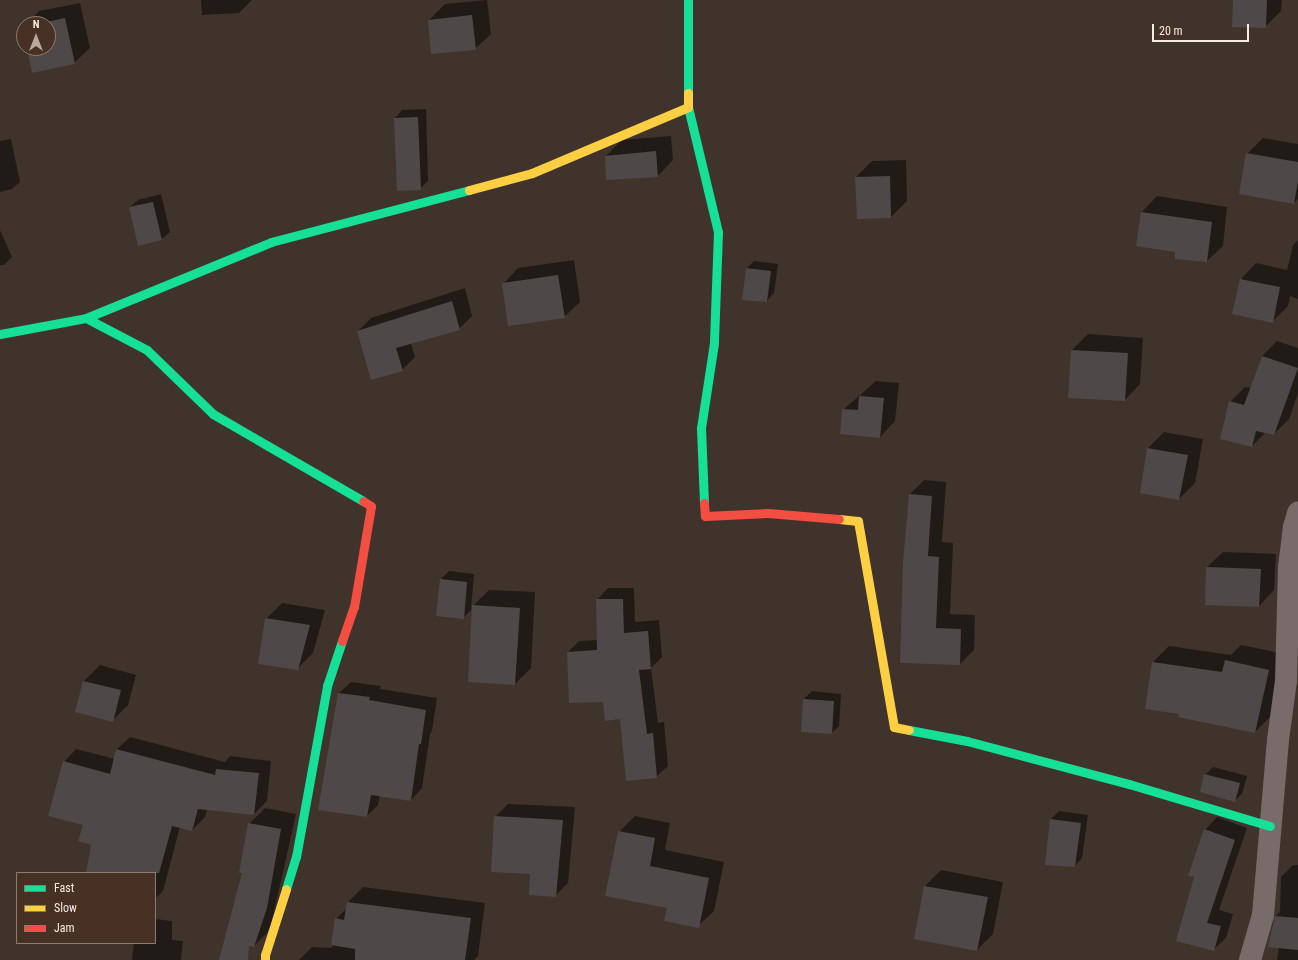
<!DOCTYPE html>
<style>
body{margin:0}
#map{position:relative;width:1298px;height:960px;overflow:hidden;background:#3f332c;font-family:"Roboto Condensed",sans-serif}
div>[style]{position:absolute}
.shadow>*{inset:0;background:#0007}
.building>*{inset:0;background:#4f4848}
.street>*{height:22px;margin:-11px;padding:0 11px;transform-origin:11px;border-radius:11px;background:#786b6a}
.fast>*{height:9px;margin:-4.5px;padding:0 4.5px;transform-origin:4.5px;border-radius:4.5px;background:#16e098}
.slow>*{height:9px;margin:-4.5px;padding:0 4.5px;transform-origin:4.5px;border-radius:4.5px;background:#ffcf43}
.jam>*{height:9px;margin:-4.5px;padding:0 4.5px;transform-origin:4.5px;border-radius:4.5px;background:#f24e42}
span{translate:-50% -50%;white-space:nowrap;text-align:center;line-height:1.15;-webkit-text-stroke:4px #473124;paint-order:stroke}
.legend{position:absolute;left:16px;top:872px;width:140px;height:72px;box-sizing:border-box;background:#473124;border:1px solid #8e7b70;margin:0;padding:5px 7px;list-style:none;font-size:12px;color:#f8e9e1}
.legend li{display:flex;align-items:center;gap:8px;height:20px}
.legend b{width:20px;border:1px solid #8e7b70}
.north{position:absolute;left:16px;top:16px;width:40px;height:40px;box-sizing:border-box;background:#473124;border:1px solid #8e7b70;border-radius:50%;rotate:0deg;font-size:11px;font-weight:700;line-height:16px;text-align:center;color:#f8e9e1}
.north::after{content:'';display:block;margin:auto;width:14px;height:18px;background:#b7a9a2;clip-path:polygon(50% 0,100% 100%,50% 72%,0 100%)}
.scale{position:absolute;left:1152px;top:24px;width:97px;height:18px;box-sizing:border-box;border:2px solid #f8e9e1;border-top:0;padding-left:5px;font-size:12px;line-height:14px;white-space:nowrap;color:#f8e9e1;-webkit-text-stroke:3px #473124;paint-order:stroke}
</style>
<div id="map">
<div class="shadow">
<i style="clip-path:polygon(201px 0,252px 0,239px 13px,202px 15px)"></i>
<i style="clip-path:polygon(487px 0,491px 34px,475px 49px,429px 20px,445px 4px)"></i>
<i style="clip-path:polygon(1234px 0,1282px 0,1281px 11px,1265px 27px)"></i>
<i style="clip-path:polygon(80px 3px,90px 48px,74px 63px,28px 48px,48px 48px,48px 24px,27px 24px,39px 11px)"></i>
<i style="clip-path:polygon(426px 109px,428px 181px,420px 189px,395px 118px,402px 110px)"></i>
<i style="clip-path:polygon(671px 136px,673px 160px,658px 176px,606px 156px,622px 140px)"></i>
<i style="clip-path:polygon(1263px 138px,1298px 144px,1298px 199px,1294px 203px,1247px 154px)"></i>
<i style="clip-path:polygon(11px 139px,20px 182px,12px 189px,0 192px,0 141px)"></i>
<i style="clip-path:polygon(906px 160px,907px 201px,891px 217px,858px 218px,856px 177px,872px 161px)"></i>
<i style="clip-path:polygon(161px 194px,170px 232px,162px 239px,130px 207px,138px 200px)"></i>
<i style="clip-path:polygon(1157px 196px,1227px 207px,1223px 246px,1207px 261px,1142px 212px)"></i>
<i style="clip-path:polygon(0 230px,12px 257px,4px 265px,0 265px)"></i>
<i style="clip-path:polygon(1298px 240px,1298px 299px,1290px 296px,1288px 306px,1272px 322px,1234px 313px,1241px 279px,1256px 263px,1287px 270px,1293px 245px)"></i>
<i style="clip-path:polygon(574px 260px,580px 302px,564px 317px,503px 284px,518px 268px)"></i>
<i style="clip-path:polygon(754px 261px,778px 264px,774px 293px,767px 301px,746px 269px)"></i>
<i style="clip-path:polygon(465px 288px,472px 316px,459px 329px,411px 343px,415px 357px,402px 370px,358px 331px,371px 318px)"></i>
<i style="clip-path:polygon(1088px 334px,1143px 338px,1140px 384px,1125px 400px,1072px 350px)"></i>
<i style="clip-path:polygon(1277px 341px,1298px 348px,1298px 393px,1289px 419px,1274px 434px,1266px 432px,1252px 446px,1230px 402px,1245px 387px,1251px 388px,1262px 356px)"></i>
<i style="clip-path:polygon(876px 381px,899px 383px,895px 421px,880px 437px,843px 410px)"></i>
<i style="clip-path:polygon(1164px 432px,1203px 439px,1195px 483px,1179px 499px,1141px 492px,1148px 448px)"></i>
<i style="clip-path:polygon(924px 480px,946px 482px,942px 542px,953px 543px,950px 614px,975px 615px,974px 650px,960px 664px,901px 662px,910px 494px)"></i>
<i style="clip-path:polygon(1223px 552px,1276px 554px,1274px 590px,1259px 606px,1207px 567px)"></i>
<i style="clip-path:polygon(449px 571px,474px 574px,471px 610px,463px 618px,441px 579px)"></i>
<i style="clip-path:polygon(608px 588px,634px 588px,635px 622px,659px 620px,662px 657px,651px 668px,658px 723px,664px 722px,668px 766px,656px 777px,621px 718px,604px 701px,568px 652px,579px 641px,598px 640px,597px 600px)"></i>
<i style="clip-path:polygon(489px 590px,535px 592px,531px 668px,515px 684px,473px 606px)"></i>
<i style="clip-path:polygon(282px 603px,325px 610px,313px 653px,297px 669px,266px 619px)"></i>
<i style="clip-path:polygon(1241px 645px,1285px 654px,1271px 716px,1255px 732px,1180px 713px,1153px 662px,1169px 646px,1231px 655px)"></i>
<i style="clip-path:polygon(100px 665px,136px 675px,128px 705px,112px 721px,76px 711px,84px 681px)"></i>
<i style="clip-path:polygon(351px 682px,381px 686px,380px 689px,437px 698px,432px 731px,430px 734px,422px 788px,411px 800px,380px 795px,378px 805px,367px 816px,339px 693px)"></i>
<i style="clip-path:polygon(812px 691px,841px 694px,839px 726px,832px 733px,804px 699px)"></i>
<i style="clip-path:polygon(130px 737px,225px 762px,230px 756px,271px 761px,267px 801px,254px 814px,207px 809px,205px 817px,192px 830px,180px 827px,163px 891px,155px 899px,155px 873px,87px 873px,92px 844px,64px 762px,76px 749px,115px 759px,117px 749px)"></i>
<i style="clip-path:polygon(1213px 767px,1247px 776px,1242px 794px,1234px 801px,1205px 775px)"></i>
<i style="clip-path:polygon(508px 804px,575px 807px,568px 883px,555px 896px,531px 873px,495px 817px)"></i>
<i style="clip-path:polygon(265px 808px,296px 814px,270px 930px,254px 946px,244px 870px,249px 824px)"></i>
<i style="clip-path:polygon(1059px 811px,1088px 815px,1082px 858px,1075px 866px,1051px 819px)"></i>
<i style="clip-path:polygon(635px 816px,670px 823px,665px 850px,724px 862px,714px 911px,698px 926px,668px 907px,619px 832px)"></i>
<i style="clip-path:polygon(1217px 817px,1247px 828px,1219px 910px,1233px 914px,1226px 938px,1213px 950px,1195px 877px,1205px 830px)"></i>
<i style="clip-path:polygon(1293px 865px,1298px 865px,1298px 960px,1277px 960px,1279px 947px,1270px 946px,1276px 916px,1280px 912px,1281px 877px)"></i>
<i style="clip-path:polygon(941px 870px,1003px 882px,993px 934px,977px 950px,915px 938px,925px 886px)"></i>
<i style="clip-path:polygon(363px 887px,485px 903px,478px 956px,474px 960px,299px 960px,312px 947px,332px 948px,336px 919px,347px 908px,348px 902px)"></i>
<i style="clip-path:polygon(155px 919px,172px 921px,172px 940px,183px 941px,181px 960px,132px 960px,134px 943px,155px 943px)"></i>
</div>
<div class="building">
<i style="clip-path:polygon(1233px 0,1267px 0,1266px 28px,1232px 27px)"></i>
<i style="clip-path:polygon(472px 15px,476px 50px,431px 54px,428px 20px)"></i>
<i style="clip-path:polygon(65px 18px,75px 64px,32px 73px,27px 48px,48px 48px,48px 24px,36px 24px)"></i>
<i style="clip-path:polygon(418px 117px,421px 190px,397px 191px,394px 118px)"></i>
<i style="clip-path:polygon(656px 151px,658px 177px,606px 180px,605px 156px)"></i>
<i style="clip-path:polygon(1246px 153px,1298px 162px,1298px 181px,1294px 204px,1239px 194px)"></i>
<i style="clip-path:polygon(890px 176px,891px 218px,857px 219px,855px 177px)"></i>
<i style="clip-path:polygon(153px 202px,162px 240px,138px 246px,129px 207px)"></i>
<i style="clip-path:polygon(1141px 212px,1212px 222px,1207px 262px,1175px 259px,1175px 252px,1136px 246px)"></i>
<i style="clip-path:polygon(746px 268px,771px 271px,767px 302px,742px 300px)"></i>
<i style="clip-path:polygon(558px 275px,565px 318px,508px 326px,502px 283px)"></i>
<i style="clip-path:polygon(1240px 279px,1280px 287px,1273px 323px,1232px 314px)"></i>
<i style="clip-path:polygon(452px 301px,460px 330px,396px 348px,403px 371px,371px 380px,357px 331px)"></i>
<i style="clip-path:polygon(1071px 350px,1128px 353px,1125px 401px,1068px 398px)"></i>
<i style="clip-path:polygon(1262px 356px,1298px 368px,1274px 435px,1256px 431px,1252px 447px,1220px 439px,1229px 401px,1244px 405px)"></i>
<i style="clip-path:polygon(859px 396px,884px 398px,880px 438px,840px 434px,842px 409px,858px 410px)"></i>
<i style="clip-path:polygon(1147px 448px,1188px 455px,1179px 500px,1140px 493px)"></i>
<i style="clip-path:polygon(909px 494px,932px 496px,928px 556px,939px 557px,936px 628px,961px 629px,960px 665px,900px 663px,903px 562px)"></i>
<i style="clip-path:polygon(1206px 567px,1261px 569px,1259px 607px,1205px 605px)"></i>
<i style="clip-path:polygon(440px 579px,467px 582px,464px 619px,436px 616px)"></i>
<i style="clip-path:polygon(596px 599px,623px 599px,624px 633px,648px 631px,651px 669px,639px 670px,647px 734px,653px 733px,657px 778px,626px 781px,620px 719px,605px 721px,603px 702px,569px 703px,567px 652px,597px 650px)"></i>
<i style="clip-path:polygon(472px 605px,520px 608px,515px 685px,468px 682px)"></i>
<i style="clip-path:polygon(265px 618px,310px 625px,298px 670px,258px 664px)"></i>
<i style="clip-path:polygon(1225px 660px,1269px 670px,1255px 733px,1178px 717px,1179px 714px,1145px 709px,1152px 662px,1222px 672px)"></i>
<i style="clip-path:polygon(83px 681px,121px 690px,113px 722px,75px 712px)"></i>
<i style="clip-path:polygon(338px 693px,370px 697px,369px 700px,426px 710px,421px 744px,419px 744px,411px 801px,371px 795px,367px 817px,318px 810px)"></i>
<i style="clip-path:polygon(803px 699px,834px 701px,832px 734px,801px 732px)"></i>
<i style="clip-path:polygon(116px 749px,215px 775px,216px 769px,259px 773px,254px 815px,198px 809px,192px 831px,172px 826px,159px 873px,86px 873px,91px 845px,78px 841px,83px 825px,48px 816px,63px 761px,110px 774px)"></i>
<i style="clip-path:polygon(1204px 774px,1240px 783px,1235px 802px,1200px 792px)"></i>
<i style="clip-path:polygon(494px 816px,563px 820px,556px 897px,529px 895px,530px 874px,491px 872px)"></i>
<i style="clip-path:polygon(1050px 819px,1081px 823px,1075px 867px,1045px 865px)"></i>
<i style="clip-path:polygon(248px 823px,281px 829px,267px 908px,254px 947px,249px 946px,248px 960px,219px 960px,242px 873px,239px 873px)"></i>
<i style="clip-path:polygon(1204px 829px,1235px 840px,1207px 923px,1221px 926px,1214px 951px,1176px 941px,1194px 877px,1188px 876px)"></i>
<i style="clip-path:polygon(618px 831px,655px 838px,650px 866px,709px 878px,699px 928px,664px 921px,667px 908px,605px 896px)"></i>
<i style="clip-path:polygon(924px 886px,988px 897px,977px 951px,914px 939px)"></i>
<i style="clip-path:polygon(347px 902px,471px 918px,465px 960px,355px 960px,355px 949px,331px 945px,335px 918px,344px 920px)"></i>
<i style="clip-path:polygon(1275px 916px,1298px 918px,1298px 950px,1268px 947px)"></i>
</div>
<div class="street">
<i style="left:1250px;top:960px;width:47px;rotate:-73.9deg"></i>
<i style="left:1263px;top:915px;width:176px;rotate:-85.1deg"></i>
<i style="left:1278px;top:740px;width:60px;rotate:-82.3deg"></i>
<i style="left:1286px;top:681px;width:114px;rotate:-88.5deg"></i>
<i style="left:1289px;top:567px;width:40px;rotate:-82.9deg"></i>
<i style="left:1294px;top:527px;width:15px;rotate:-74deg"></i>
</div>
<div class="fast">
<i style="left:688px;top:0;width:93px;rotate:90deg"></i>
<i style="left:688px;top:107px;width:129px;rotate:76.5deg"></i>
<i style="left:718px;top:232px;width:111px;rotate:92.1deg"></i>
<i style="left:714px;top:343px;width:86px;rotate:98.7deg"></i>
<i style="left:701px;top:428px;width:75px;rotate:87.7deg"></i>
<i style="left:86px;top:318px;width:69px;rotate:27.7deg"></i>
<i style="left:147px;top:350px;width:92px;rotate:44.1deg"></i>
<i style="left:213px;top:414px;width:173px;rotate:30.1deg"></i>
<i style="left:0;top:334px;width:87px;rotate:-10.5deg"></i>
<i style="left:86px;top:318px;width:200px;rotate:-22.3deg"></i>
<i style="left:271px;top:242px;width:205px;rotate:-14.7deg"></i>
<i style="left:909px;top:730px;width:59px;rotate:10.7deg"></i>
<i style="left:967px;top:741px;width:168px;rotate:14.9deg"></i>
<i style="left:1129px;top:784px;width:147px;rotate:16.6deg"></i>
<i style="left:286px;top:889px;width:34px;rotate:-73deg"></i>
<i style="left:296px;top:857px;width:174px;rotate:-79.7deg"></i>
<i style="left:327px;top:686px;width:47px;rotate:-71.6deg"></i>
</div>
<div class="slow">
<i style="left:469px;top:190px;width:65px;rotate:-15.1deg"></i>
<i style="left:532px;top:173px;width:169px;rotate:-22.9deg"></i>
<i style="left:688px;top:107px;width:14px;rotate:-90deg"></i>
<i style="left:839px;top:519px;width:19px;rotate:6deg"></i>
<i style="left:858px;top:521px;width:209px;rotate:80.1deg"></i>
<i style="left:894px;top:727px;width:15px;rotate:11deg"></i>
<i style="left:265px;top:960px;width:5px;rotate:-90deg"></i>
<i style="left:265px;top:955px;width:69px;rotate:-72.3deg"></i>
</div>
<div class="jam">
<i style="left:704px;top:503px;width:13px;rotate:86deg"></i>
<i style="left:705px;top:516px;width:63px;rotate:-2.7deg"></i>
<i style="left:768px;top:513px;width:71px;rotate:4.8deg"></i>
<i style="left:342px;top:641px;width:36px;rotate:-71deg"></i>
<i style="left:354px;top:607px;width:102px;rotate:-80.4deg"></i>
<i style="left:371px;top:506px;width:9px;rotate:-148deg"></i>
</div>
<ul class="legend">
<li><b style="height:5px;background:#16e098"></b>Fast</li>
<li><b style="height:5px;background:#ffcf43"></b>Slow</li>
<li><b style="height:5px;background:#f24e42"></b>Jam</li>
</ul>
<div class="north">N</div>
<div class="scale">20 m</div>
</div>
